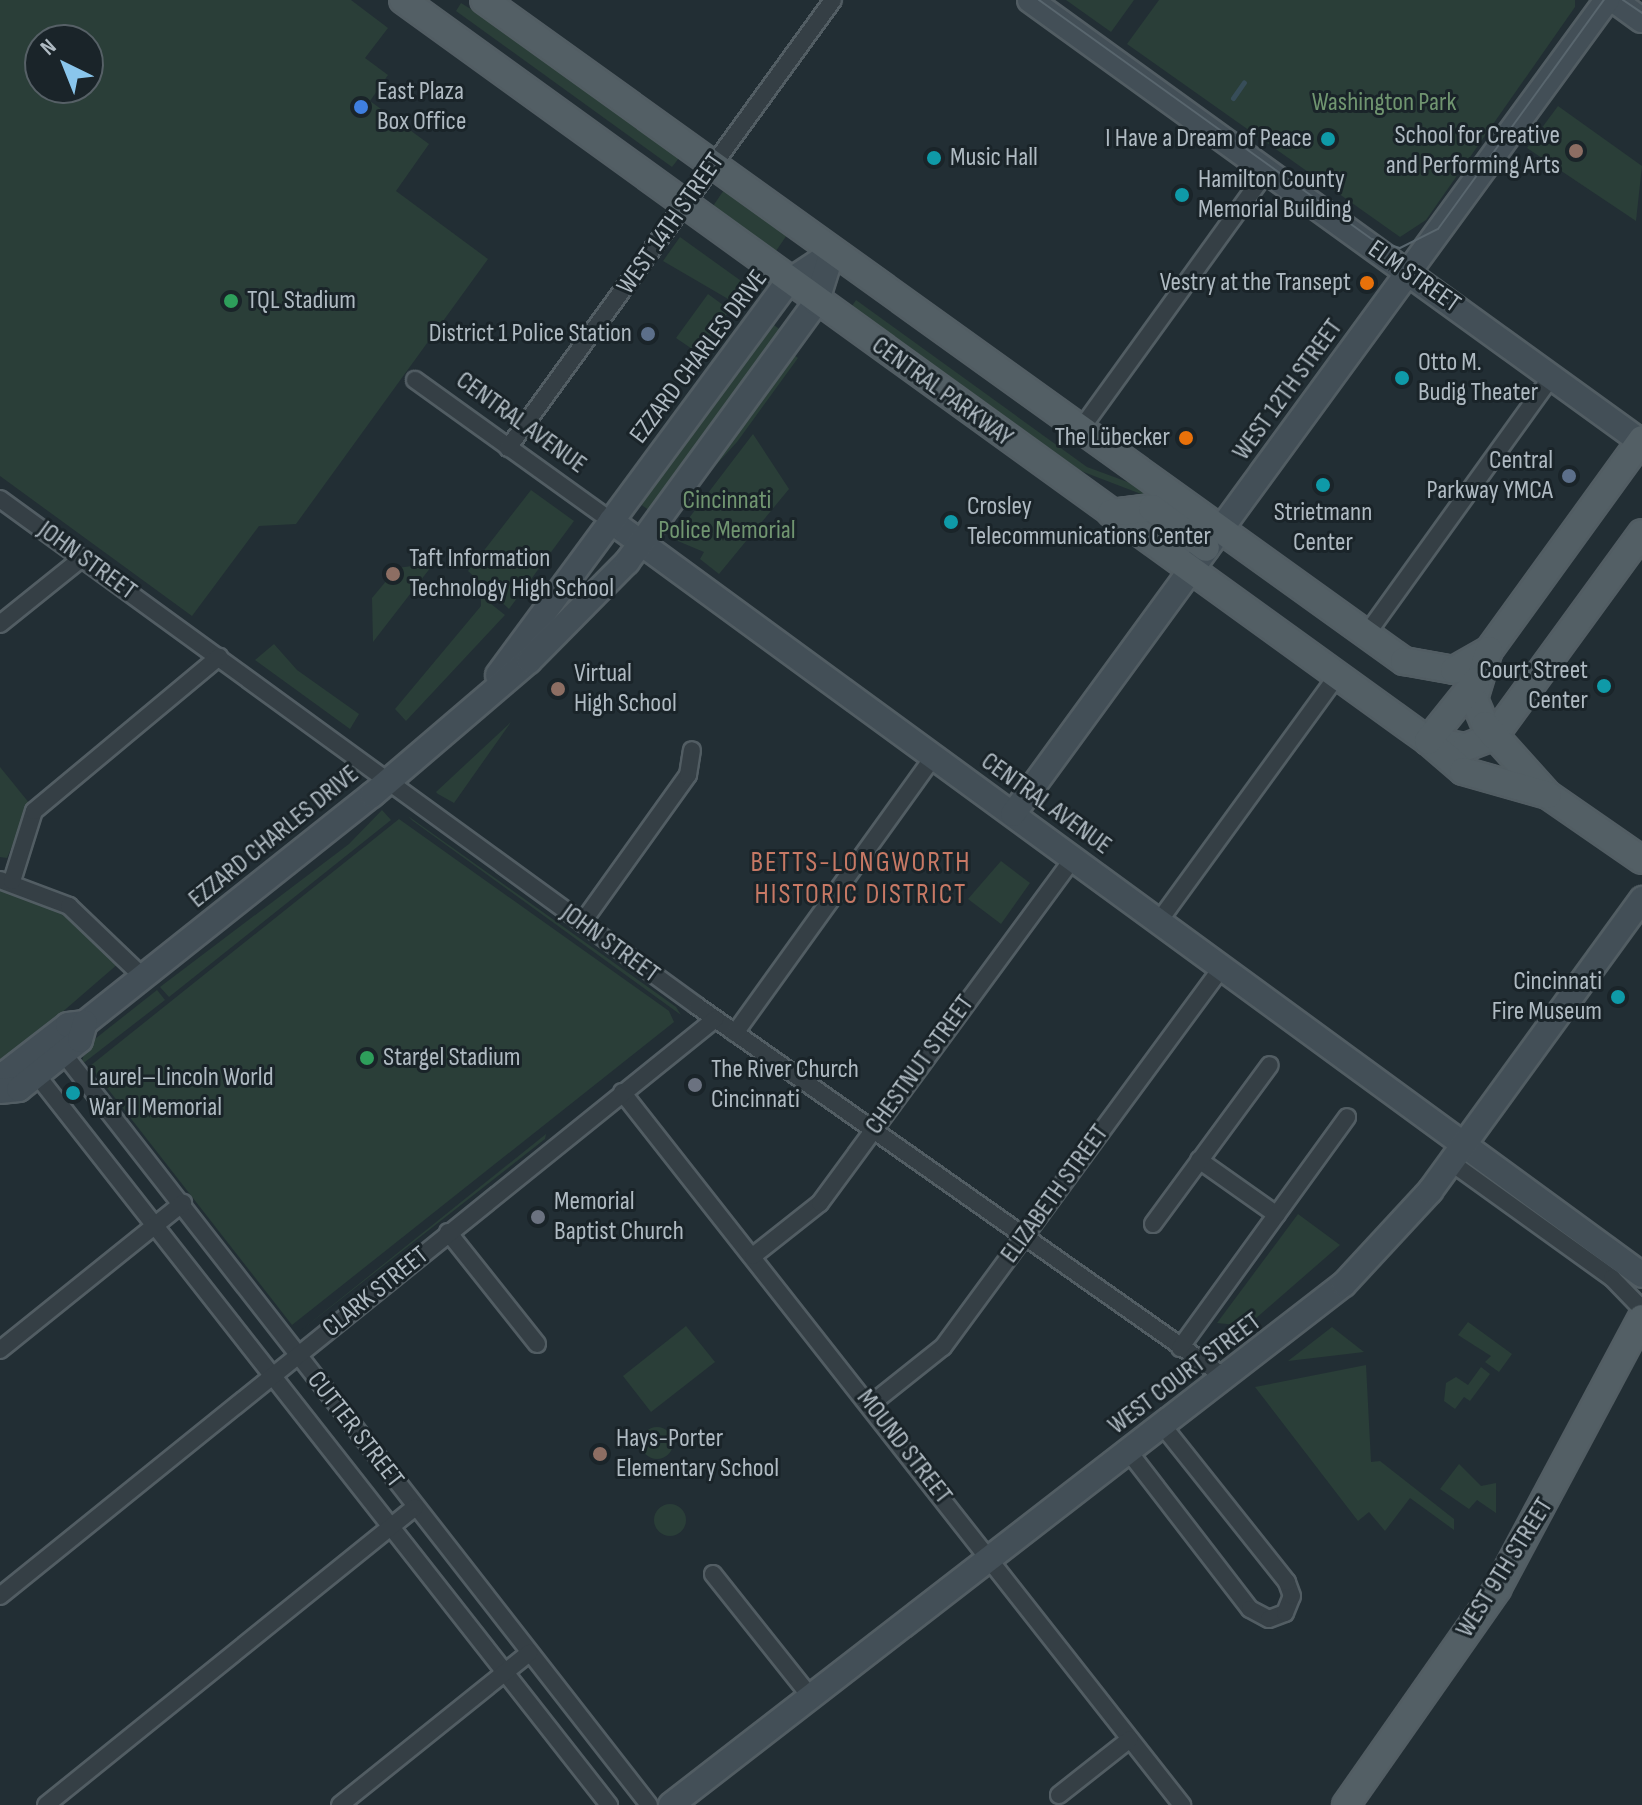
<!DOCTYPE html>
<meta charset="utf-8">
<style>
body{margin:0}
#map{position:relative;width:1642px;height:1805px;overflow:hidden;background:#222e34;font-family:"Sofia Sans Condensed",sans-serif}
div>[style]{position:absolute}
.green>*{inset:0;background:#2a3e38}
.round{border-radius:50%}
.stream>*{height:5px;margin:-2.5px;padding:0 2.5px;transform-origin:2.5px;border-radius:2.5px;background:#374d59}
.roads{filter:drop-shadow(2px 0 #525d63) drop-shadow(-2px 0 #525d63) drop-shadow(0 2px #525d63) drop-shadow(0 -2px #525d63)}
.street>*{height:16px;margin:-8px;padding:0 8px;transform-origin:8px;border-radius:8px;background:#353f45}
.secondary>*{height:24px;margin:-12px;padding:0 12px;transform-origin:12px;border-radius:12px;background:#434f57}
.primary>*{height:26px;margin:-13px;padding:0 13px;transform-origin:13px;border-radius:13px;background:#535f65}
.tram>*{height:2px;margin:-1px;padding:0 1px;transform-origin:1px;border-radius:1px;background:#59666e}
.dots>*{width:22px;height:22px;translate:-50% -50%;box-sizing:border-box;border:4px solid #1a2429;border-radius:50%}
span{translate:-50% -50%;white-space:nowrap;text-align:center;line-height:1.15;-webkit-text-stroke:6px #1a2429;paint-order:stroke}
.poi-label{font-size:26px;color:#afbac2}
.left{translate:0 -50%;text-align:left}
.right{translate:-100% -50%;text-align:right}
.park-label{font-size:26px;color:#709570}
.street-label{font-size:26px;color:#afbac2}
.neighbourhood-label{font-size:28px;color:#c77965;letter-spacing:2px}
.north{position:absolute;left:24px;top:24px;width:80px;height:80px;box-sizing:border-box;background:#1a2429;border:2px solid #566066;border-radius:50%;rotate:317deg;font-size:22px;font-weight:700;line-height:32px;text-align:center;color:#afbac2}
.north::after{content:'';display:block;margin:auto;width:28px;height:36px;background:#8ac6ec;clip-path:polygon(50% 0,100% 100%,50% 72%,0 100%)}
</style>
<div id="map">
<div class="green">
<i style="clip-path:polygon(evenodd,0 0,351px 0,388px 28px,365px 58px,388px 75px,370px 101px,429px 144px,396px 191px,488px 259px,296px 524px,259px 526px,192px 616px,0 476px,0 0,40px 40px,88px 40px,88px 88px,40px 88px,40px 40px)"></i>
<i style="clip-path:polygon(1066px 0,1134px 0,1111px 32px)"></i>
<i style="clip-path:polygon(1159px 0,1575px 0,1575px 7px,1426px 220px,1400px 237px,1127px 44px)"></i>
<i style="clip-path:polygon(461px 3px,543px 54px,682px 154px,672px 167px,456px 11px)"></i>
<i style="clip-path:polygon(1558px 106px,1642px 166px,1636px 221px,1527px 148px)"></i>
<i style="clip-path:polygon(726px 187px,789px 232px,776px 251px,713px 206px)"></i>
<i style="clip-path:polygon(680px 237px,744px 283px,735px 303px,663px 261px)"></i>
<i style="clip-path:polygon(708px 294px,730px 310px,698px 353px,676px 338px)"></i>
<i style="clip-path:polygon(856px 300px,1087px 467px,1144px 488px,1192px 530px,1141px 494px,1081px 471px,852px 306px)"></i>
<i style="clip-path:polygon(767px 320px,782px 331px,650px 511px,636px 501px)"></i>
<i style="clip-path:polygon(793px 354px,798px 358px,737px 442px,704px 478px)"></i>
<i style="clip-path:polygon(753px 434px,789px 489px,719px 574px,700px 559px,704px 552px,673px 539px)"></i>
<i style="clip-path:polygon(531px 490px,574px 521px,509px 609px,468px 571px)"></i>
<i style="clip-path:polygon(427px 564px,431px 567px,373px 642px,372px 598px,397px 568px)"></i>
<i style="clip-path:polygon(481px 596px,505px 615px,406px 721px,395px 709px,481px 606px)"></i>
<i style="clip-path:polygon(274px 644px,297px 670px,359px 714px,350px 729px,255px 660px)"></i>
<i style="clip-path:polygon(511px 722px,454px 803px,438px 794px,436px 792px)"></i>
<i style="clip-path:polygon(0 767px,30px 804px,7px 858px,0 857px)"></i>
<i style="clip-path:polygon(382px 810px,391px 820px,169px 997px,160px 987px,349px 844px)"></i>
<i style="clip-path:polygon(408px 816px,676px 1007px,681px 1015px,413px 821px)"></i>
<i style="clip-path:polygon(399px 819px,669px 1011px,674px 1022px,292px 1325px,90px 1066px)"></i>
<i style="clip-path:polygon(1001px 861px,1030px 883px,1001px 924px,968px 899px)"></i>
<i style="clip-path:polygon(0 887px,78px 920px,119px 963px,0 1066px)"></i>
<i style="clip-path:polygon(157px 990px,165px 1000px,81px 1065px,86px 1046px)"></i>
<i style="clip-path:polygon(546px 1134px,545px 1139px,299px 1332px)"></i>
<i style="clip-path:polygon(1298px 1214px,1340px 1245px,1247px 1326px,1217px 1323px)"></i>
<i style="clip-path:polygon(1468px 1322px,1512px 1354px,1499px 1372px,1485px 1362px,1491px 1356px,1458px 1335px)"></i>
<i style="clip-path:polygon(686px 1326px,715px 1362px,651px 1412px,623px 1376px)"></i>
<i style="clip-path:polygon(1332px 1327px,1364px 1352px,1288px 1361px)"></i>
<i style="clip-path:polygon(1366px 1365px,1371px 1462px,1380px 1461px,1454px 1519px,1454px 1530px,1410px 1498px,1385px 1531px,1369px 1512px,1358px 1521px,1255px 1387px)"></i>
<i style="clip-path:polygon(1481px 1367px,1490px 1374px,1470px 1401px,1464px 1397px,1455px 1409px,1444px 1401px,1446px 1383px,1456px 1377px,1468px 1385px)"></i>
<i class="round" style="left:641px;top:1427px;width:32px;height:32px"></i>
<i style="clip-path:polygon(1459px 1464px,1481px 1486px,1496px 1483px,1496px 1513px,1477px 1500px,1469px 1509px,1440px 1489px)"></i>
<i class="round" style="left:654px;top:1504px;width:32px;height:32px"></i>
</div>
<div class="stream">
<i style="left:1233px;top:98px;width:19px;rotate:-55deg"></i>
</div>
<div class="roads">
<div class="street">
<i style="left:415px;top:380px;width:241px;rotate:35.7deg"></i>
<i style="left:1078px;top:433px;width:323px;rotate:-54.2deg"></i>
<i style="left:508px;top:448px;width:553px;rotate:-54.04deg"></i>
<i style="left:0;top:499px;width:862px;rotate:36.03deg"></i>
<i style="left:697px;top:1006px;width:647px;rotate:35.12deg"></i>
<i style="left:0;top:624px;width:105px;rotate:-38.8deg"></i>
<i style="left:1366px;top:635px;width:319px;rotate:-54.3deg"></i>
<i style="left:0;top:880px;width:74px;rotate:20.6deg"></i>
<i style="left:69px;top:906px;width:103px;rotate:43.8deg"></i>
<i style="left:12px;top:881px;width:73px;rotate:-72.6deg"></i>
<i style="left:34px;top:811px;width:241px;rotate:-39.8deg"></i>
<i style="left:1159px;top:921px;width:304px;rotate:-54deg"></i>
<i style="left:582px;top:923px;width:182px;rotate:-54.4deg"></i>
<i style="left:688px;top:775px;width:25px;rotate:-81deg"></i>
<i style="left:735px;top:1033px;width:341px;rotate:-54.3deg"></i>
<i style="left:63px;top:1053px;width:953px;rotate:52.07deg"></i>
<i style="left:36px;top:1074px;width:929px;rotate:51.91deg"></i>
<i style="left:622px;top:1092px;width:907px;rotate:51.85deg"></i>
<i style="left:1199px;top:1160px;width:95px;rotate:35.2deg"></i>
<i style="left:1452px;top:1163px;width:197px;rotate:35.7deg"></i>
<i style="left:1612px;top:1278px;width:43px;rotate:45.9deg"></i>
<i style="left:1153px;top:1224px;width:197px;rotate:-53.7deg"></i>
<i style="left:448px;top:1232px;width:143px;rotate:51.5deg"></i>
<i style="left:753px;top:1256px;width:85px;rotate:-38.3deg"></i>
<i style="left:820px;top:1203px;width:427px;rotate:-53.7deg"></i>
<i style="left:1180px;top:1348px;width:285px;rotate:-54.1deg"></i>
<i style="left:0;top:1350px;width:235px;rotate:-38.8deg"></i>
<i style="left:870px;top:1405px;width:93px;rotate:-38.5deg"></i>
<i style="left:943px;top:1347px;width:471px;rotate:-53.7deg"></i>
<i style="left:1129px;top:1452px;width:198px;rotate:52.4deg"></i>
<i style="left:1250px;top:1609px;width:21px;rotate:28deg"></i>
<i style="left:1269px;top:1619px;width:17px;rotate:-21deg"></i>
<i style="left:1285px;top:1613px;width:18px;rotate:-68deg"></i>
<i style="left:1292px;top:1596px;width:15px;rotate:-110deg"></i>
<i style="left:1287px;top:1582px;width:199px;rotate:-128.5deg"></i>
<i style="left:713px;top:1574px;width:157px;rotate:51.5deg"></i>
<i style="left:0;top:1596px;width:919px;rotate:-38.9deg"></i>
<i style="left:1059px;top:1795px;width:90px;rotate:-38.3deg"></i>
<i style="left:46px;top:1805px;width:474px;rotate:-38.9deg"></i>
<i style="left:340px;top:1805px;width:243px;rotate:-38.8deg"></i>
</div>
<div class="secondary">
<i style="left:1030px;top:0;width:753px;rotate:35.87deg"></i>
<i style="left:1614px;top:0;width:34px;rotate:36deg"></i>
<i style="left:611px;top:521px;width:1277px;rotate:36.18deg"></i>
<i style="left:498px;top:675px;width:488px;rotate:-53.6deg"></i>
<i style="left:788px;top:282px;width:53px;rotate:-33.4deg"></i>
<i style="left:1013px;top:814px;width:1008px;rotate:-53.88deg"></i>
<i style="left:0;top:1090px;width:18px;rotate:-71deg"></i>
<i style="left:6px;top:1073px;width:78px;rotate:-37.7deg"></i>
<i style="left:68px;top:1025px;width:17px;rotate:-7deg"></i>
<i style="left:85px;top:1023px;width:367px;rotate:-38.5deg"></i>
<i style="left:372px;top:795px;width:206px;rotate:-40.5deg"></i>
<i style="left:529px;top:661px;width:139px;rotate:-45.3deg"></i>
<i style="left:627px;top:562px;width:321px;rotate:-53.9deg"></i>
<i style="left:816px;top:303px;width:52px;rotate:-72.3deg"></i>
<i style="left:0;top:1091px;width:19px;rotate:-6deg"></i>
<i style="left:19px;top:1089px;width:78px;rotate:-38.8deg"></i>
<i style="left:80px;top:1040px;width:18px;rotate:-74deg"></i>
<i style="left:671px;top:1805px;width:851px;rotate:-37.75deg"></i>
<i style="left:1344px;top:1284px;width:127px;rotate:-47.2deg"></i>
<i style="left:1430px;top:1191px;width:361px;rotate:-54deg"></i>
</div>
<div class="primary">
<i style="left:403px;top:0;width:1265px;rotate:35.86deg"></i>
<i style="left:1428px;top:741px;width:38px;rotate:9deg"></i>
<i style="left:1466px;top:747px;width:30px;rotate:-21deg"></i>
<i style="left:1494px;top:736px;width:251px;rotate:-53.9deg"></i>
<i style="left:484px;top:0;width:1133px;rotate:35.7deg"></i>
<i style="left:1404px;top:661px;width:51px;rotate:10.2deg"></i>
<i style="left:1454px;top:670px;width:40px;rotate:-29.7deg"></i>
<i style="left:1642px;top:439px;width:261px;rotate:125.9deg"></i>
<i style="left:1489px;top:650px;width:51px;rotate:107deg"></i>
<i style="left:1474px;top:699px;width:28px;rotate:67deg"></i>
<i style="left:1485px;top:725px;width:94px;rotate:48deg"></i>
<i style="left:1548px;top:795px;width:114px;rotate:34.7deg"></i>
<i style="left:1111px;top:513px;width:41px;rotate:-7deg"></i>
<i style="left:1152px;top:508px;width:67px;rotate:36.5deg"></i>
<i style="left:1428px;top:741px;width:46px;rotate:40.6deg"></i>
<i style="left:1463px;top:771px;width:88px;rotate:15.8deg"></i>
<i style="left:1428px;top:741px;width:77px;rotate:-51.3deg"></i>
<i style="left:1346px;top:1805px;width:264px;rotate:-55deg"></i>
<i style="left:1497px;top:1589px;width:307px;rotate:-61.9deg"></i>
</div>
</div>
<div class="tram">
<i style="left:1039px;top:0;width:410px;rotate:35.7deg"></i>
<i style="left:1372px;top:239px;width:29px;rotate:18deg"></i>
<i style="left:1400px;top:248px;width:42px;rotate:-26.6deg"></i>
<i style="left:1438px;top:229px;width:283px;rotate:-54.1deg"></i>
<i style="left:1623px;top:0;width:23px;rotate:34deg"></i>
</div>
<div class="dots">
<i style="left:361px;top:107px;background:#3f7fe0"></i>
<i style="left:1328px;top:139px;background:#0f9aa8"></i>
<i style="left:1576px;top:151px;background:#8d6e63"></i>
<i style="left:934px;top:158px;background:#0f9aa8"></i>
<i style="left:1182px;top:195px;background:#0f9aa8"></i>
<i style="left:1367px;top:283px;background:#e8710a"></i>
<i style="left:231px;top:301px;background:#2e9e5b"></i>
<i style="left:648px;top:334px;background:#5c6f8a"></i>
<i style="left:1402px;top:378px;background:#0f9aa8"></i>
<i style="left:1186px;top:438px;background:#e8710a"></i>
<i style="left:1569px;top:476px;background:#5c6f8a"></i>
<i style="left:1323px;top:485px;background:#0f9aa8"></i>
<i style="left:951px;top:522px;background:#0f9aa8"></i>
<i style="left:393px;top:574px;background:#8d6e63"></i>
<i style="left:1604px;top:686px;background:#0f9aa8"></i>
<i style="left:558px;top:689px;background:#8d6e63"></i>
<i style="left:1618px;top:997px;background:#0f9aa8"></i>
<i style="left:367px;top:1058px;background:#2e9e5b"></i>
<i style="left:695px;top:1085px;background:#6b7280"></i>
<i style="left:73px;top:1093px;background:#0f9aa8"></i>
<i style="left:538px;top:1217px;background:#6b7280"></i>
<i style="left:600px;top:1454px;background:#8d6e63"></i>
</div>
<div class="poi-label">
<span class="left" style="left:377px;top:107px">East Plaza<br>Box Office</span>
<span class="right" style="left:1560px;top:151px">School for Creative<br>and Performing Arts</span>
<span class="right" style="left:1312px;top:139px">I Have a Dream of Peace</span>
<span class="left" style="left:950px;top:158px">Music Hall</span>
<span class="left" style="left:1198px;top:195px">Hamilton County<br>Memorial Building</span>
<span class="right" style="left:1351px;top:283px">Vestry at the Transept</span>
<span class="left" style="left:247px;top:301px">TQL Stadium</span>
<span class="right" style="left:632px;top:334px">District 1 Police Station</span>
<span class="left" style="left:1418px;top:378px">Otto M.<br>Budig Theater</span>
<span class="right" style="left:1170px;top:438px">The Lübecker</span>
<span class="right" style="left:1553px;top:476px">Central<br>Parkway YMCA</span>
<span class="left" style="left:967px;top:522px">Crosley<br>Telecommunications Center</span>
<span style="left:1323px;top:528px">Strietmann<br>Center</span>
<span class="left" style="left:409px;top:574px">Taft Information<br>Technology High School</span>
<span class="right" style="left:1588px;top:686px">Court Street<br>Center</span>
<span class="left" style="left:574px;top:689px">Virtual<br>High School</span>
<span class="right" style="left:1602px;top:997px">Cincinnati<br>Fire Museum</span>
<span class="left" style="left:383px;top:1058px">Stargel Stadium</span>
<span class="left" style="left:711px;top:1085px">The River Church<br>Cincinnati</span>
<span class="left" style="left:89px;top:1093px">Laurel–Lincoln World<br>War II Memorial</span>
<span class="left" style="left:554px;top:1217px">Memorial<br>Baptist Church</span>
<span class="left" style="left:616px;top:1454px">Hays-Porter<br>Elementary School</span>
</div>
<div class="park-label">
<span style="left:1384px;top:103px">Washington Park</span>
<span style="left:727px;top:516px">Cincinnati<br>Police Memorial</span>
</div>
<div class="street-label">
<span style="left:671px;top:224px;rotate:-55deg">WEST 14TH STREET</span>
<span style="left:1414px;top:277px;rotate:35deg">ELM STREET</span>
<span style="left:699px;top:357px;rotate:-53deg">EZZARD CHARLES DRIVE</span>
<span style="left:1288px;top:390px;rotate:-54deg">WEST 12TH STREET</span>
<span style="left:942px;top:392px;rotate:36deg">CENTRAL PARKWAY</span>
<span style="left:521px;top:423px;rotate:36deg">CENTRAL AVENUE</span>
<span style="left:87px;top:561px;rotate:36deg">JOHN STREET</span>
<span style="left:1046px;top:804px;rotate:36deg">CENTRAL AVENUE</span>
<span style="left:274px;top:837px;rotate:-39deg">EZZARD CHARLES DRIVE</span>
<span style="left:610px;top:944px;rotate:36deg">JOHN STREET</span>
<span style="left:920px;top:1065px;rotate:-54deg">CHESTNUT STREET</span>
<span style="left:1055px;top:1194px;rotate:-54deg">ELIZABETH STREET</span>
<span style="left:376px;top:1292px;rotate:-39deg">CLARK STREET</span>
<span style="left:1185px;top:1374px;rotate:-37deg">WEST COURT STREET</span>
<span style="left:355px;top:1430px;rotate:52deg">CUTTER STREET</span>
<span style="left:904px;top:1447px;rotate:52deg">MOUND STREET</span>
<span style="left:1505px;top:1568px;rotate:-58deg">WEST 9TH STREET</span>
</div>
<div class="neighbourhood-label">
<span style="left:861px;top:879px">BETTS-LONGWORTH<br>HISTORIC DISTRICT</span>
</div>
<div class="north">N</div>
</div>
